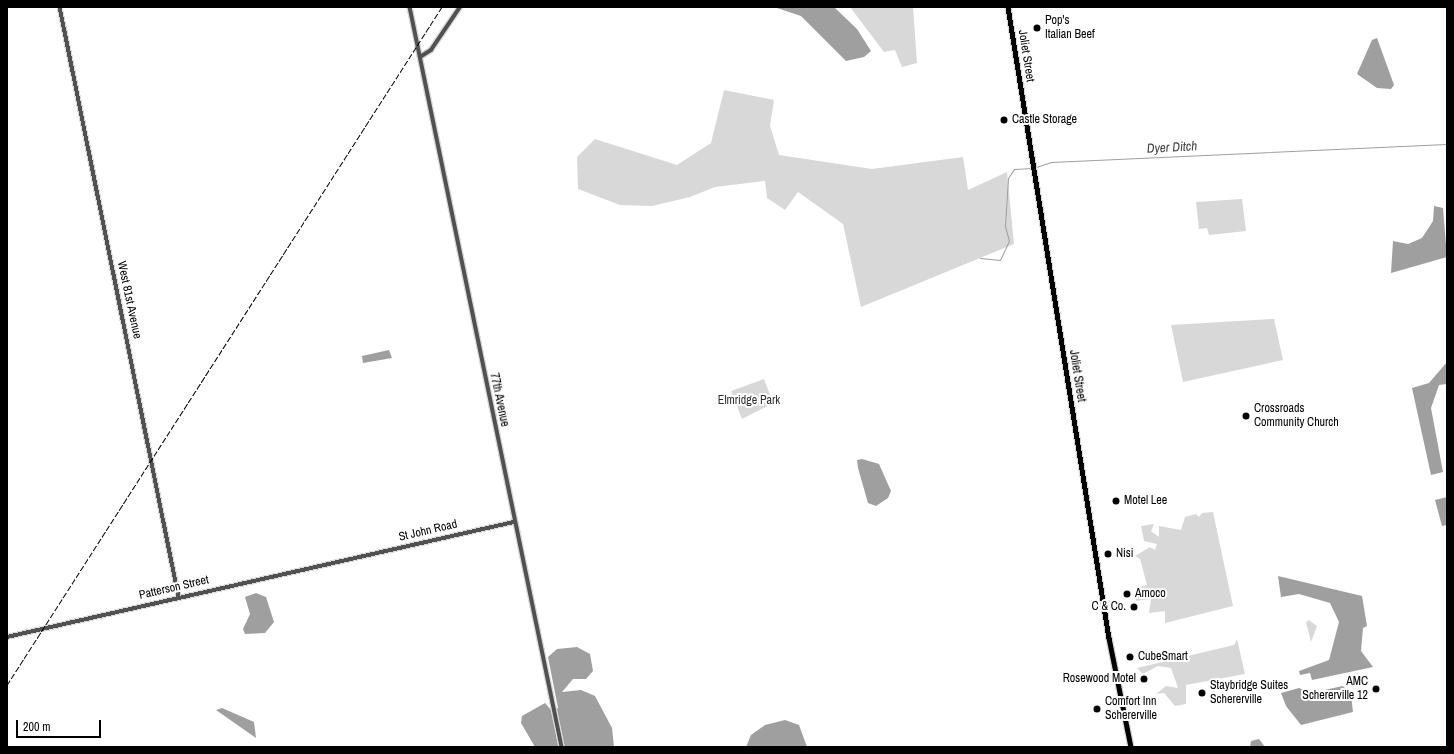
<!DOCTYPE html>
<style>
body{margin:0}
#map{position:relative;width:1454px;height:754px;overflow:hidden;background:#fff;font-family:"Archivo Narrow",sans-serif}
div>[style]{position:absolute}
.green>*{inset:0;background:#d8d8d8}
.water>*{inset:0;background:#9f9f9f}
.stream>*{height:1px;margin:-0.5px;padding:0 0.5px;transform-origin:0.5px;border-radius:0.5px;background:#9f9f9f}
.roads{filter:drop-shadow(1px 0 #dbdbdb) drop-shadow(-1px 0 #dbdbdb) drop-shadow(0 1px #dbdbdb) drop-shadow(0 -1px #dbdbdb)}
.tertiary>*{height:3.5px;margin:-1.75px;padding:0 1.75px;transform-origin:1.75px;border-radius:1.75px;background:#515151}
.primary>*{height:4.5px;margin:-2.25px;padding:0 2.25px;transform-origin:2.25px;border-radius:2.25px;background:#000}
.rail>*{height:1px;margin-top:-0.5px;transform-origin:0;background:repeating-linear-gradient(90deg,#000 0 6px,transparent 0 8px)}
.dots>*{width:11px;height:11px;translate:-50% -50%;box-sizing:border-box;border:2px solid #fff;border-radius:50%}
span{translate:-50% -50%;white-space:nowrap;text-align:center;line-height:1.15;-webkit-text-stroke:4px #fff;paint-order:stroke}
.poi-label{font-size:12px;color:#000}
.left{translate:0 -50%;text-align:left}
.right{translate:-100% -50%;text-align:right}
.street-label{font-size:12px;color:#000}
.park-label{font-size:12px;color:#2f2f2f}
.water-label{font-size:13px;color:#404040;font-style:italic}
.frame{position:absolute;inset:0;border:8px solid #000;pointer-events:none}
.scale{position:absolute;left:16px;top:720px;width:85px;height:18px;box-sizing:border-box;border:2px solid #000;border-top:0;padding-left:5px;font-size:12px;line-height:14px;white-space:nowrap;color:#000;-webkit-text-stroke:3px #fff;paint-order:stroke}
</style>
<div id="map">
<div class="green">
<i style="clip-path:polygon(850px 7px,913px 7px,917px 63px,902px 67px,895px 50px,884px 52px)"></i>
<i style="clip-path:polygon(724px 90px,774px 100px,770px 126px,779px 155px,872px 169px,963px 157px,968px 190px,1007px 172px,1014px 244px,861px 307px,843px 224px,798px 192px,785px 210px,767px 198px,765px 181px,715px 187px,690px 197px,652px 206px,620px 205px,578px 189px,577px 157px,595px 139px,677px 165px,711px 143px)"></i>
<i style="clip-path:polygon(1242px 199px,1246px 231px,1209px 235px,1207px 228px,1199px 229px,1196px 202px)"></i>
<i style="clip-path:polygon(1274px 319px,1283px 360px,1183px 382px,1171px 325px)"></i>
<i style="clip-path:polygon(764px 379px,773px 403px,742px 419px,731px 391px)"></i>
<i style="clip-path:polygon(1213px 512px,1233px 606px,1165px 623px,1165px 611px,1149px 613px,1151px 599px,1136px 601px,1137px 588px,1147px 585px,1140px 559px,1135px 556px,1150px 547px,1155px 550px,1157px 544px,1144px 541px,1141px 526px,1154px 524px,1151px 531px,1159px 537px,1159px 526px,1181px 530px,1185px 517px,1196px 514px,1199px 517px,1202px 513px)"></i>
<i style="clip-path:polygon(1309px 620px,1317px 626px,1311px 642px,1306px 622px)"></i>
<i style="clip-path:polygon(1237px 639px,1245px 674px,1186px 685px,1186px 704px,1175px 706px,1164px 693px,1156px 694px,1166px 686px,1178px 688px,1171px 668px,1158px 666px,1143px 674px,1137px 668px,1234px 645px)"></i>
</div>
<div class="water">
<i style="clip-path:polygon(774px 7px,834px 7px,857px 29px,871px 51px,864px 57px,846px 61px,801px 16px)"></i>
<i style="clip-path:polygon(1377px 38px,1394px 85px,1391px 89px,1377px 88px,1357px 74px,1372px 40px)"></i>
<i style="clip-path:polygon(1434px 206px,1443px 208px,1447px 257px,1391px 273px,1393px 241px,1408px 244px,1422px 238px,1433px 221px)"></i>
<i style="clip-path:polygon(389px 350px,392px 358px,363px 363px,362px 356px)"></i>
<i style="clip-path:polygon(1447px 362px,1447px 384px,1439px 385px,1431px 408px,1443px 472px,1431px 475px,1412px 388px,1429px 383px)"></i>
<i style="clip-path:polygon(862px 459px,879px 464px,891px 491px,888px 498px,876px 506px,868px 503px,858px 468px,857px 460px)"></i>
<i style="clip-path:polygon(1447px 497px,1447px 525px,1442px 526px,1435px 500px)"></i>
<i style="clip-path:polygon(1278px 576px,1362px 596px,1367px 626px,1363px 628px,1361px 651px,1373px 667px,1312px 680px,1310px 673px,1300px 675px,1299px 671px,1329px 660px,1339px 622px,1330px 603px,1299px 594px,1281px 597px)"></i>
<i style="clip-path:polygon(256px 593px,266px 597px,274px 622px,265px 633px,245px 634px,243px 629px,250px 614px,245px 597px)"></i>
<i style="clip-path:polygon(577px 647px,590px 654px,593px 671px,586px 679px,573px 679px,562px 692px,581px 690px,595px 696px,612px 728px,614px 747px,535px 747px,521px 723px,522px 716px,545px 703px,551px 710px,558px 708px,548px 657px,557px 649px)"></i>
<i style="clip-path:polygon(1343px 686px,1351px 695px,1353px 712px,1301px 725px,1286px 706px,1281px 693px,1299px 688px,1310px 693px)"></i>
<i style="clip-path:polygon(222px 708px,254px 722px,256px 738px,216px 710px)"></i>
<i style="clip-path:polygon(785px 720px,799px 725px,807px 747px,746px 747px,751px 735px,765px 725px)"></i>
<i style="clip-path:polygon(1259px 739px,1265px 747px,1250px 747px,1251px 741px)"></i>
</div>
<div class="stream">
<i style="left:1036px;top:167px;width:16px;rotate:-18deg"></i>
<i style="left:1051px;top:162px;width:396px;rotate:-2.6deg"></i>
<i style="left:980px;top:258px;width:20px;rotate:6deg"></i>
<i style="left:1000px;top:260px;width:21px;rotate:-65deg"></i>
<i style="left:1009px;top:241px;width:16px;rotate:-105deg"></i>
<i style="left:1005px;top:226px;width:48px;rotate:-86.4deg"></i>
<i style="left:1008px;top:178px;width:11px;rotate:-56deg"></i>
<i style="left:1014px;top:169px;width:17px;rotate:-3deg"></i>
</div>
<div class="roads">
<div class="tertiary">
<i style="left:60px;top:7px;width:602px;rotate:78.6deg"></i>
<i style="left:410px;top:7px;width:755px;rotate:78.39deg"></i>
<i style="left:420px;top:57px;width:13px;rotate:-32deg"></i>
<i style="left:431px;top:50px;width:52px;rotate:-56deg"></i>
<i style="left:7px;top:637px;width:520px;rotate:-12.78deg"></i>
</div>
<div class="primary">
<i style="left:1008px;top:7px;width:639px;rotate:80.91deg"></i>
<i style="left:1109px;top:638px;width:111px;rotate:78.6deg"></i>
</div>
</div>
<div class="rail">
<i style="left:7px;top:685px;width:806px;rotate:-57.32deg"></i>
</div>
<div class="dots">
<i style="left:1037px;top:28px;background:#000"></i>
<i style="left:1004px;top:120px;background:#000"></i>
<i style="left:1246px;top:416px;background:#000"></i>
<i style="left:1116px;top:501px;background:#000"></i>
<i style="left:1108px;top:554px;background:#000"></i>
<i style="left:1127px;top:594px;background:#000"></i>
<i style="left:1134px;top:607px;background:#000"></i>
<i style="left:1130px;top:657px;background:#000"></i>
<i style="left:1144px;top:679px;background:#000"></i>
<i style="left:1376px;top:689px;background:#000"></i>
<i style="left:1202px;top:693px;background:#000"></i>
<i style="left:1097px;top:709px;background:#000"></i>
</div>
<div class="poi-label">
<span class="left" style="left:1045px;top:28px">Pop's<br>Italian Beef</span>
<span class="left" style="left:1012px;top:120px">Castle Storage</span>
<span class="left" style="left:1254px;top:416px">Crossroads<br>Community Church</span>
<span class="left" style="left:1124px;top:501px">Motel Lee</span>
<span class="left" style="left:1116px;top:554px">Nisi</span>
<span class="left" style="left:1135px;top:594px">Amoco</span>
<span class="right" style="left:1126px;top:607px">C &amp; Co.</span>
<span class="left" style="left:1138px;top:657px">CubeSmart</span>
<span class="right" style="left:1136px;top:679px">Rosewood Motel</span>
<span class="right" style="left:1368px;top:689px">AMC<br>Schererville 12</span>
<span class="left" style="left:1210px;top:693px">Staybridge Suites<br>Schererville</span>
<span class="left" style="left:1105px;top:709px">Comfort Inn<br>Schererville</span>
</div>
<div class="street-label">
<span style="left:1026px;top:56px;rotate:81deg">Joliet Street</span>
<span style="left:129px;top:300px;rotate:78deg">West 81st Avenue</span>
<span style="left:1077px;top:376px;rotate:81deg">Joliet Street</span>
<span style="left:499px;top:400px;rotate:78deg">77th Avenue</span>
<span style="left:428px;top:531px;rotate:-13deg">St John Road</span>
<span style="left:174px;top:588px;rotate:-13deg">Patterson Street</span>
</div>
<div class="park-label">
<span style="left:749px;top:401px">Elmridge Park</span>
</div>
<div class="water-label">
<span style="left:1172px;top:148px;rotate:-3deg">Dyer Ditch</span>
</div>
<div class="frame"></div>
<div class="scale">200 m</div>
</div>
